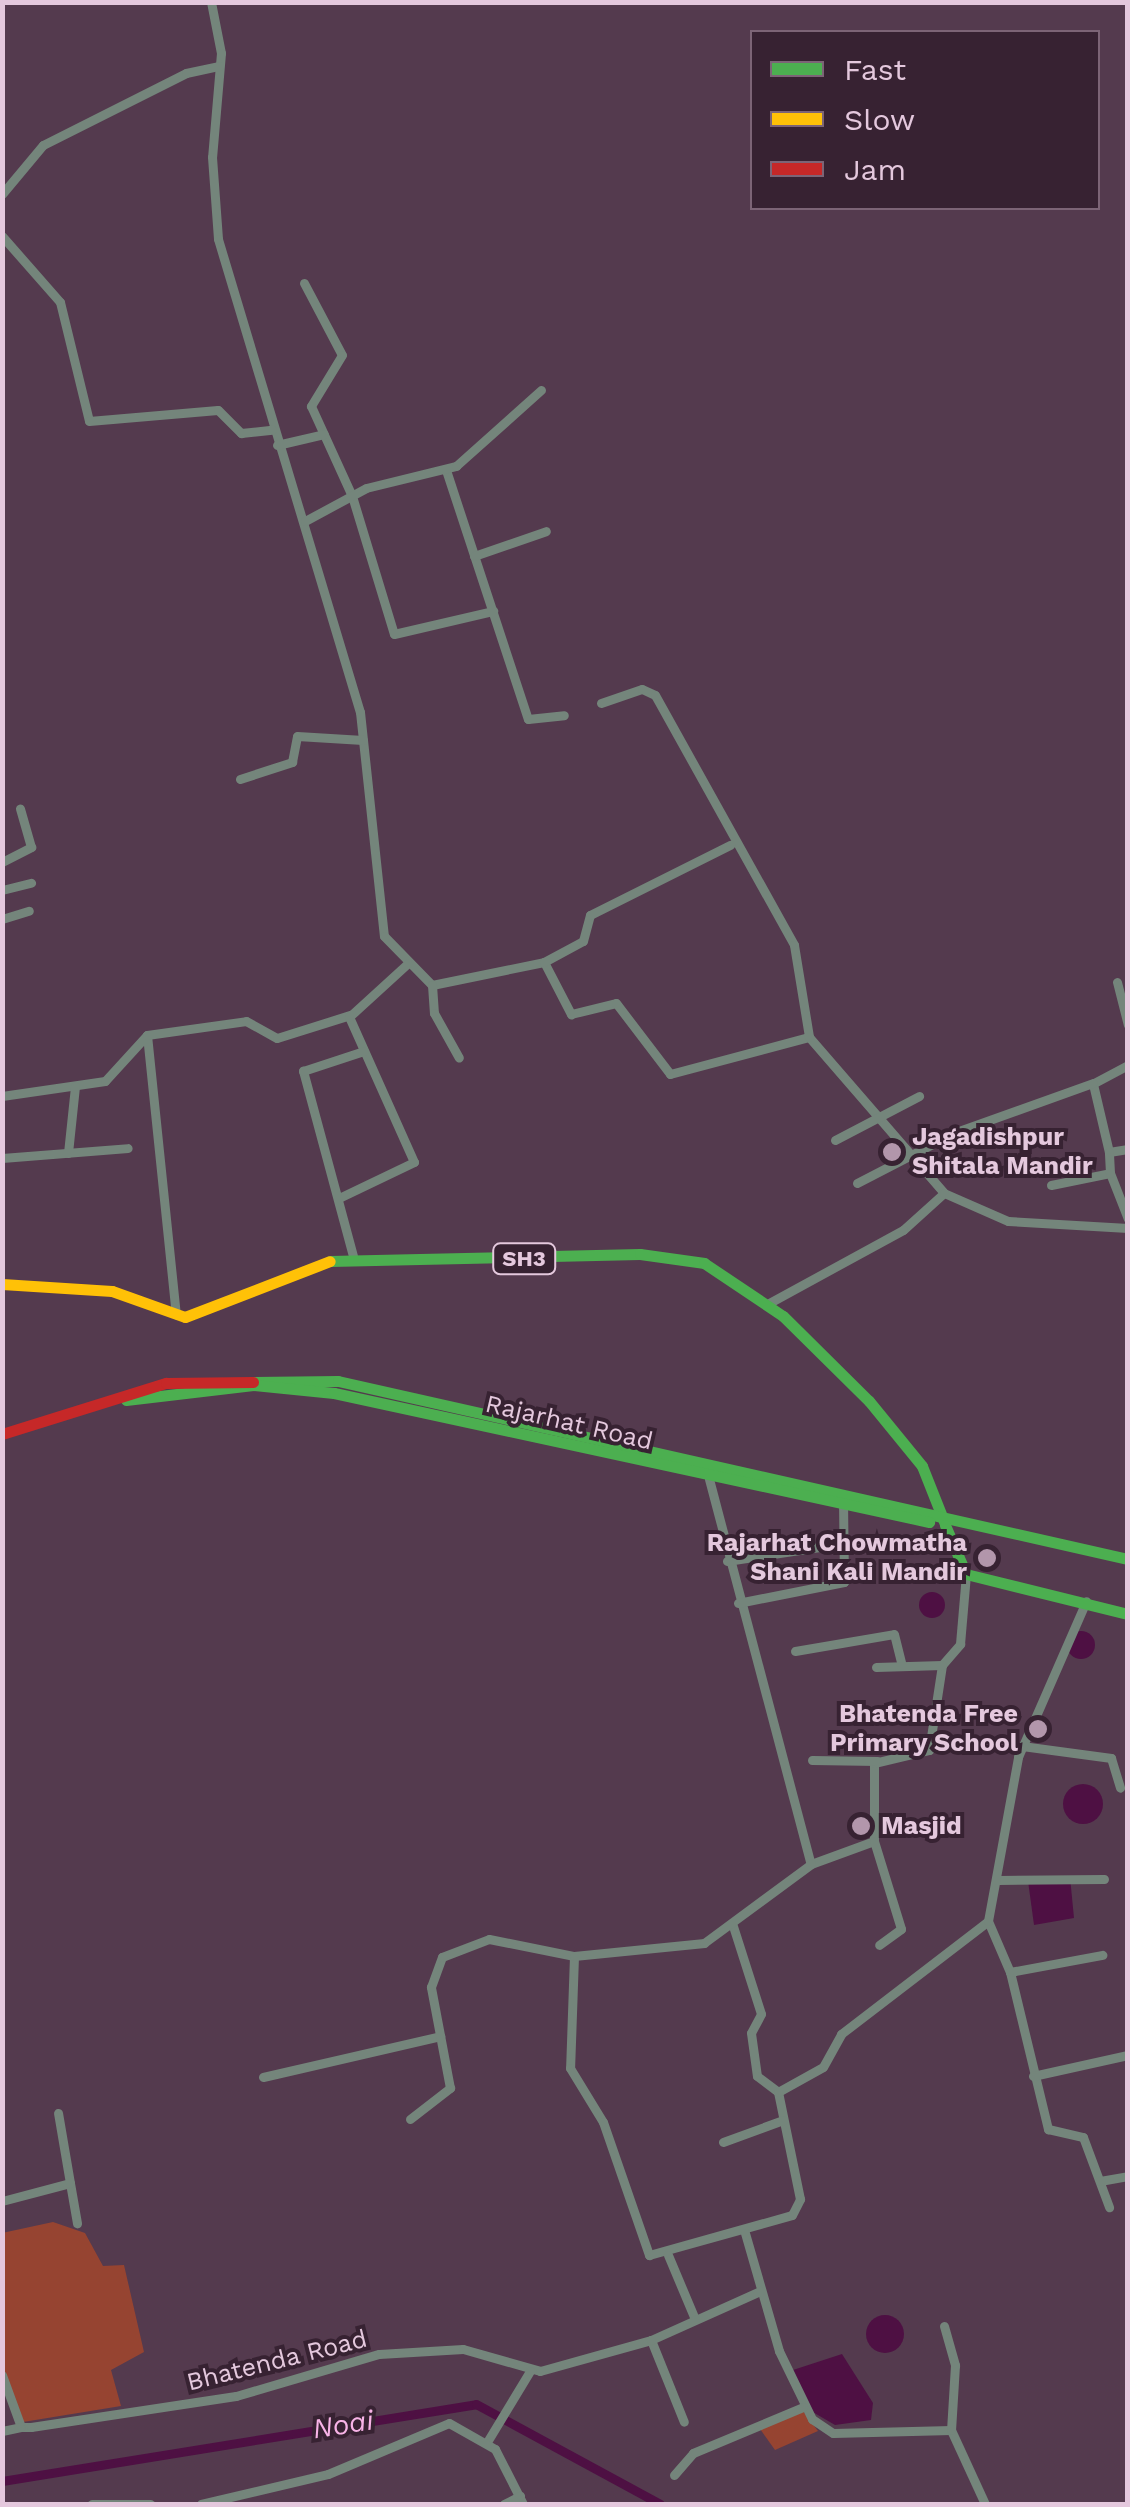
<!DOCTYPE html>
<style>
body{margin:0}
#map{position:relative;width:1130px;height:2507px;overflow:hidden;background:#543a4e;font-family:"Work Sans",sans-serif}
div>[style]{position:absolute}
.green>*{inset:0;background:#964431}
.water>*{inset:0;background:#4e1043}
.round{border-radius:50%}
.canal>*{height:9px;margin:-4.5px;padding:0 4.5px;transform-origin:4.5px;border-radius:4.5px;background:#4e1043}
.street>*{height:9px;margin:-4.5px;padding:0 4.5px;transform-origin:4.5px;border-radius:4.5px;background:#74857b}
.fast>*{height:11px;margin:-5.5px;padding:0 5.5px;transform-origin:5.5px;border-radius:5.5px;background:#4caf50}
.slow>*{height:11px;margin:-5.5px;padding:0 5.5px;transform-origin:5.5px;border-radius:5.5px;background:#ffc107}
.jam>*{height:11px;margin:-5.5px;padding:0 5.5px;transform-origin:5.5px;border-radius:5.5px;background:#c62828}
.dots>*{width:28px;height:28px;translate:-50% -50%;box-sizing:border-box;border:5px solid #372232;border-radius:50%}
span{translate:-50% -50%;white-space:nowrap;text-align:center;line-height:1.15;-webkit-text-stroke:8px #372232;paint-order:stroke}
.shield-label span{padding:2px 8px;background:#372232;border:2px solid;border-radius:8px;-webkit-text-stroke-width:0}
.shield-label{font-size:22px;color:#e4c8dd;font-weight:700}
.poi-label{font-size:25px;color:#e4c8dd;font-weight:700}
.left{translate:0 -50%;text-align:left}
.right{translate:-100% -50%;text-align:right}
.street-label{font-size:25px;color:#e4c8dd}
.water-label{font-size:28px;color:#f8b3e7;font-style:italic}
.frame{position:absolute;inset:0;border:5px solid #e4c8dd;pointer-events:none}
.legend{position:absolute;left:750px;top:30px;width:350px;height:180px;box-sizing:border-box;background:#372232;border:2px solid #7c6476;margin:0;padding:12px 18px;list-style:none;font-size:30px;color:#e4c8dd}
.legend li{display:flex;align-items:center;gap:20px;height:50px}
.legend b{width:50px;border:2px solid #7c6476}
</style>
<div id="map">
<div class="green">
<i style="clip-path:polygon(53px 2222px,85px 2233px,103px 2266px,124px 2265px,144px 2352px,111px 2370px,121px 2406px,17px 2423px,3px 2381px,2px 2233px)"></i>
<i style="clip-path:polygon(803px 2411px,818px 2431px,775px 2450px,760px 2429px)"></i>
</div>
<div class="water">
<i class="round" style="left:919px;top:1592px;width:26px;height:26px"></i>
<i class="round" style="left:1067px;top:1631px;width:28px;height:28px"></i>
<i class="round" style="left:1063px;top:1784px;width:40px;height:40px"></i>
<i style="clip-path:polygon(1070px 1877px,1074px 1918px,1034px 1925px,1028px 1881px)"></i>
<i class="round" style="left:866px;top:2315px;width:38px;height:38px"></i>
<i style="clip-path:polygon(842px 2354px,873px 2403px,871px 2420px,835px 2425px,811px 2411px,793px 2370px)"></i>
</div>
<div class="canal">
<i style="left:2px;top:2481px;width:480px;rotate:-9.2deg"></i>
<i style="left:476px;top:2404px;width:209px;rotate:28.5deg"></i>
</div>
<div class="street">
<i style="left:211px;top:2px;width:52px;rotate:78.9deg"></i>
<i style="left:221px;top:53px;width:104px;rotate:94.9deg"></i>
<i style="left:212px;top:157px;width:82px;rotate:85.8deg"></i>
<i style="left:218px;top:239px;width:494px;rotate:73.3deg"></i>
<i style="left:360px;top:712px;width:225px;rotate:83.9deg"></i>
<i style="left:384px;top:936px;width:69px;rotate:45.6deg"></i>
<i style="left:432px;top:985px;width:114px;rotate:-11.6deg"></i>
<i style="left:544px;top:962px;width:59px;rotate:62.6deg"></i>
<i style="left:571px;top:1014px;width:46px;rotate:-13.7deg"></i>
<i style="left:616px;top:1003px;width:89px;rotate:52.7deg"></i>
<i style="left:670px;top:1074px;width:144px;rotate:-14.9deg"></i>
<i style="left:809px;top:1037px;width:206px;rotate:49.1deg"></i>
<i style="left:944px;top:1193px;width:55px;rotate:137.9deg"></i>
<i style="left:903px;top:1230px;width:155px;rotate:151.4deg"></i>
<i style="left:2px;top:194px;width:64px;rotate:-50.1deg"></i>
<i style="left:43px;top:145px;width:160px;rotate:-26.7deg"></i>
<i style="left:186px;top:73px;width:34px;rotate:-12deg"></i>
<i style="left:2px;top:236px;width:88px;rotate:48.7deg"></i>
<i style="left:60px;top:302px;width:122px;rotate:76.3deg"></i>
<i style="left:89px;top:421px;width:129px;rotate:-4.9deg"></i>
<i style="left:218px;top:410px;width:33px;rotate:45deg"></i>
<i style="left:241px;top:433px;width:31px;rotate:-6deg"></i>
<i style="left:304px;top:283px;width:81px;rotate:62.2deg"></i>
<i style="left:342px;top:355px;width:60px;rotate:121.3deg"></i>
<i style="left:311px;top:406px;width:99px;rotate:65.5deg"></i>
<i style="left:352px;top:496px;width:144px;rotate:73.1deg"></i>
<i style="left:394px;top:634px;width:102px;rotate:-13.1deg"></i>
<i style="left:277px;top:445px;width:48px;rotate:-13.2deg"></i>
<i style="left:446px;top:470px;width:262px;rotate:71.8deg"></i>
<i style="left:528px;top:719px;width:36px;rotate:-6deg"></i>
<i style="left:305px;top:521px;width:69px;rotate:-28.4deg"></i>
<i style="left:366px;top:488px;width:93px;rotate:-13.7deg"></i>
<i style="left:456px;top:466px;width:114px;rotate:-41.8deg"></i>
<i style="left:474px;top:556px;width:76px;rotate:-19.1deg"></i>
<i style="left:601px;top:703px;width:43px;rotate:-18.9deg"></i>
<i style="left:642px;top:689px;width:14px;rotate:25deg"></i>
<i style="left:655px;top:695px;width:286px;rotate:60.9deg"></i>
<i style="left:794px;top:945px;width:93px;rotate:80.7deg"></i>
<i style="left:240px;top:779px;width:55px;rotate:-18.1deg"></i>
<i style="left:292px;top:762px;width:26px;rotate:-79deg"></i>
<i style="left:297px;top:736px;width:66px;rotate:3.5deg"></i>
<i style="left:2px;top:862px;width:33px;rotate:-27deg"></i>
<i style="left:31px;top:847px;width:40px;rotate:-106deg"></i>
<i style="left:2px;top:890px;width:30px;rotate:-14deg"></i>
<i style="left:2px;top:919px;width:28px;rotate:-17deg"></i>
<i style="left:544px;top:962px;width:44px;rotate:-28.3deg"></i>
<i style="left:583px;top:941px;width:27px;rotate:-75deg"></i>
<i style="left:590px;top:915px;width:157px;rotate:-26.6deg"></i>
<i style="left:1117px;top:982px;width:44px;rotate:75.7deg"></i>
<i style="left:432px;top:985px;width:28px;rotate:86deg"></i>
<i style="left:434px;top:1013px;width:51px;rotate:60.9deg"></i>
<i style="left:147px;top:1035px;width:281px;rotate:84.1deg"></i>
<i style="left:1128px;top:1065px;width:40px;rotate:152deg"></i>
<i style="left:1093px;top:1084px;width:70px;rotate:76.8deg"></i>
<i style="left:1109px;top:1152px;width:19px;rotate:-9deg"></i>
<i style="left:2px;top:1096px;width:104px;rotate:-8.3deg"></i>
<i style="left:105px;top:1081px;width:62px;rotate:-47.6deg"></i>
<i style="left:147px;top:1035px;width:100px;rotate:-8deg"></i>
<i style="left:246px;top:1021px;width:35px;rotate:29deg"></i>
<i style="left:277px;top:1038px;width:77px;rotate:-17.5deg"></i>
<i style="left:835px;top:1140px;width:95px;rotate:-27.6deg"></i>
<i style="left:68px;top:1153px;width:67px;rotate:-84deg"></i>
<i style="left:2px;top:1158px;width:126px;rotate:-4.5deg"></i>
<i style="left:1110px;top:1173px;width:49px;rotate:68.6deg"></i>
<i style="left:857px;top:1183px;width:111px;rotate:-27.3deg"></i>
<i style="left:956px;top:1132px;width:145px;rotate:-19.7deg"></i>
<i style="left:1051px;top:1185px;width:60px;rotate:-11.5deg"></i>
<i style="left:1110px;top:1173px;width:21px;rotate:-93deg"></i>
<i style="left:944px;top:1193px;width:70px;rotate:23.6deg"></i>
<i style="left:1008px;top:1221px;width:120px;rotate:3.3deg"></i>
<i style="left:341px;top:1197px;width:81px;rotate:-25.6deg"></i>
<i style="left:414px;top:1162px;width:159px;rotate:-114.1deg"></i>
<i style="left:349px;top:1017px;width:79px;rotate:-42.4deg"></i>
<i style="left:353px;top:1256px;width:192px;rotate:-105.1deg"></i>
<i style="left:303px;top:1071px;width:64px;rotate:-18.2deg"></i>
<i style="left:709px;top:1479px;width:398px;rotate:75.2deg"></i>
<i style="left:811px;top:1864px;width:67px;rotate:-20.1deg"></i>
<i style="left:874px;top:1841px;width:78px;rotate:-90deg"></i>
<i style="left:874px;top:1763px;width:57px;rotate:-13.3deg"></i>
<i style="left:929px;top:1750px;width:86px;rotate:-81.3deg"></i>
<i style="left:942px;top:1665px;width:28px;rotate:-49deg"></i>
<i style="left:960px;top:1644px;width:70px;rotate:-85.1deg"></i>
<i style="left:727px;top:1561px;width:114px;rotate:-8.6deg"></i>
<i style="left:738px;top:1603px;width:108px;rotate:-11.2deg"></i>
<i style="left:844px;top:1582px;width:79px;rotate:-90.7deg"></i>
<i style="left:795px;top:1651px;width:100px;rotate:-9.7deg"></i>
<i style="left:894px;top:1634px;width:33px;rotate:76deg"></i>
<i style="left:876px;top:1667px;width:66px;rotate:-1.7deg"></i>
<i style="left:1022px;top:1746px;width:90px;rotate:7.7deg"></i>
<i style="left:1111px;top:1758px;width:31px;rotate:73deg"></i>
<i style="left:812px;top:1760px;width:65px;rotate:0.9deg"></i>
<i style="left:874px;top:1841px;width:92px;rotate:72.9deg"></i>
<i style="left:901px;top:1929px;width:27px;rotate:144deg"></i>
<i style="left:998px;top:1880px;width:106px;rotate:-0.5deg"></i>
<i style="left:988px;top:1921px;width:56px;rotate:66.7deg"></i>
<i style="left:1010px;top:1972px;width:162px;rotate:76.4deg"></i>
<i style="left:1048px;top:2129px;width:36px;rotate:13deg"></i>
<i style="left:1083px;top:2137px;width:75px;rotate:69.6deg"></i>
<i style="left:733px;top:1926px;width:92px;rotate:72.3deg"></i>
<i style="left:761px;top:2014px;width:21px;rotate:118deg"></i>
<i style="left:751px;top:2033px;width:43px;rotate:82.1deg"></i>
<i style="left:757px;top:2076px;width:26px;rotate:37deg"></i>
<i style="left:574px;top:1956px;width:112px;rotate:92deg"></i>
<i style="left:570px;top:2068px;width:63px;rotate:58.6deg"></i>
<i style="left:603px;top:2122px;width:141px;rotate:70.9deg"></i>
<i style="left:649px;top:2255px;width:148px;rotate:-15.6deg"></i>
<i style="left:792px;top:2215px;width:18px;rotate:-63deg"></i>
<i style="left:800px;top:2199px;width:109px;rotate:-101.6deg"></i>
<i style="left:778px;top:2092px;width:51px;rotate:-29.1deg"></i>
<i style="left:823px;top:2067px;width:38px;rotate:-61deg"></i>
<i style="left:841px;top:2034px;width:185px;rotate:-37.5deg"></i>
<i style="left:988px;top:1921px;width:167px;rotate:-79.6deg"></i>
<i style="left:1018px;top:1757px;width:170px;rotate:-66.4deg"></i>
<i style="left:1010px;top:1972px;width:94px;rotate:-10.5deg"></i>
<i style="left:1033px;top:2076px;width:97px;rotate:-12.5deg"></i>
<i style="left:263px;top:2077px;width:182px;rotate:-13deg"></i>
<i style="left:410px;top:2119px;width:51px;rotate:-37.8deg"></i>
<i style="left:450px;top:2088px;width:103px;rotate:-100.7deg"></i>
<i style="left:431px;top:1987px;width:32px;rotate:-70deg"></i>
<i style="left:442px;top:1957px;width:50px;rotate:-21deg"></i>
<i style="left:489px;top:1939px;width:87px;rotate:11.3deg"></i>
<i style="left:574px;top:1956px;width:131px;rotate:-5.7deg"></i>
<i style="left:704px;top:1943px;width:133px;rotate:-36.4deg"></i>
<i style="left:723px;top:2142px;width:64px;rotate:-20.1deg"></i>
<i style="left:1100px;top:2181px;width:28px;rotate:-10deg"></i>
<i style="left:70px;top:2183px;width:41px;rotate:80.1deg"></i>
<i style="left:2px;top:2201px;width:70px;rotate:-14.8deg"></i>
<i style="left:70px;top:2183px;width:71px;rotate:-99.7deg"></i>
<i style="left:745px;top:2233px;width:123px;rotate:73.9deg"></i>
<i style="left:779px;top:2351px;width:76px;rotate:64.1deg"></i>
<i style="left:812px;top:2419px;width:25px;rotate:34deg"></i>
<i style="left:833px;top:2433px;width:118px;rotate:-1.5deg"></i>
<i style="left:951px;top:2430px;width:81px;rotate:65.3deg"></i>
<i style="left:668px;top:2255px;width:67px;rotate:67.2deg"></i>
<i style="left:944px;top:2326px;width:41px;rotate:74.2deg"></i>
<i style="left:955px;top:2365px;width:65px;rotate:93.5deg"></i>
<i style="left:651px;top:2340px;width:88px;rotate:68.1deg"></i>
<i style="left:2px;top:2375px;width:55px;rotate:69.9deg"></i>
<i style="left:21px;top:2427px;width:10px"></i>
<i style="left:31px;top:2427px;width:207px;rotate:-8.6deg"></i>
<i style="left:236px;top:2396px;width:149px;rotate:-16.4deg"></i>
<i style="left:379px;top:2354px;width:84px;rotate:-3.4deg"></i>
<i style="left:463px;top:2349px;width:80px;rotate:15.9deg"></i>
<i style="left:540px;top:2371px;width:115px;rotate:-15.6deg"></i>
<i style="left:651px;top:2340px;width:120px;rotate:-24.2deg"></i>
<i style="left:2px;top:2431px;width:19px;rotate:-12deg"></i>
<i style="left:487px;top:2442px;width:83px;rotate:-58.8deg"></i>
<i style="left:674px;top:2475px;width:29px;rotate:-49deg"></i>
<i style="left:693px;top:2453px;width:119px;rotate:-22.7deg"></i>
<i style="left:92px;top:2504px;width:58px"></i>
<i style="left:201px;top:2504px;width:130px;rotate:-13.3deg"></i>
<i style="left:328px;top:2474px;width:131px;rotate:-22.9deg"></i>
<i style="left:449px;top:2423px;width:53px;rotate:29.5deg"></i>
<i style="left:495px;top:2449px;width:62px;rotate:63deg"></i>
<i style="left:504px;top:2504px;width:18px;rotate:-27deg"></i>
</div>
<div class="fast">
<i style="left:330px;top:1261px;width:310px;rotate:-1.3deg"></i>
<i style="left:640px;top:1254px;width:65px;rotate:8deg"></i>
<i style="left:704px;top:1263px;width:95px;rotate:33.9deg"></i>
<i style="left:783px;top:1316px;width:121px;rotate:44.7deg"></i>
<i style="left:869px;top:1401px;width:84px;rotate:50.8deg"></i>
<i style="left:922px;top:1466px;width:62px;rotate:68.4deg"></i>
<i style="left:253px;top:1382px;width:85px;rotate:-0.7deg"></i>
<i style="left:338px;top:1381px;width:810px;rotate:12.7deg"></i>
<i style="left:126px;top:1400px;width:128px;rotate:-6.7deg"></i>
<i style="left:253px;top:1385px;width:81px;rotate:5.6deg"></i>
<i style="left:334px;top:1393px;width:609px;rotate:12.23deg"></i>
<i style="left:945px;top:1525px;width:53px;rotate:66.8deg"></i>
<i style="left:966px;top:1574px;width:167px;rotate:13.9deg"></i>
</div>
<div class="slow">
<i style="left:2px;top:1284px;width:110px;rotate:3.6deg"></i>
<i style="left:112px;top:1291px;width:77px;rotate:19.6deg"></i>
<i style="left:185px;top:1317px;width:155px;rotate:-21.1deg"></i>
</div>
<div class="jam">
<i style="left:2px;top:1434px;width:172px;rotate:-17.3deg"></i>
<i style="left:166px;top:1383px;width:87px;rotate:-0.7deg"></i>
</div>
<div class="dots">
<i style="left:892px;top:1152px;background:#b296ab"></i>
<i style="left:987px;top:1558px;background:#b296ab"></i>
<i style="left:1038px;top:1729px;background:#b296ab"></i>
<i style="left:861px;top:1826px;background:#b296ab"></i>
</div>
<div class="shield-label">
<span style="left:524px;top:1259px">SH3</span>
</div>
<div class="poi-label">
<span class="left" style="left:912px;top:1152px">Jagadishpur<br>Shitala Mandir</span>
<span class="right" style="left:967px;top:1558px">Rajarhat Chowmatha<br>Shani Kali Mandir</span>
<span class="right" style="left:1018px;top:1729px">Bhatenda Free<br>Primary School</span>
<span class="left" style="left:881px;top:1826px">Masjid</span>
</div>
<div class="street-label">
<span style="left:569px;top:1423px;rotate:13deg">Rajarhat Road</span>
<span style="left:277px;top:2361px;rotate:-14deg">Bhatenda Road</span>
</div>
<div class="water-label">
<span style="left:343px;top:2425px;rotate:-9deg">Noai</span>
</div>
<div class="frame"></div>
<ul class="legend">
<li><b style="height:12px;background:#4caf50"></b>Fast</li>
<li><b style="height:12px;background:#ffc107"></b>Slow</li>
<li><b style="height:12px;background:#c62828"></b>Jam</li>
</ul>
</div>
